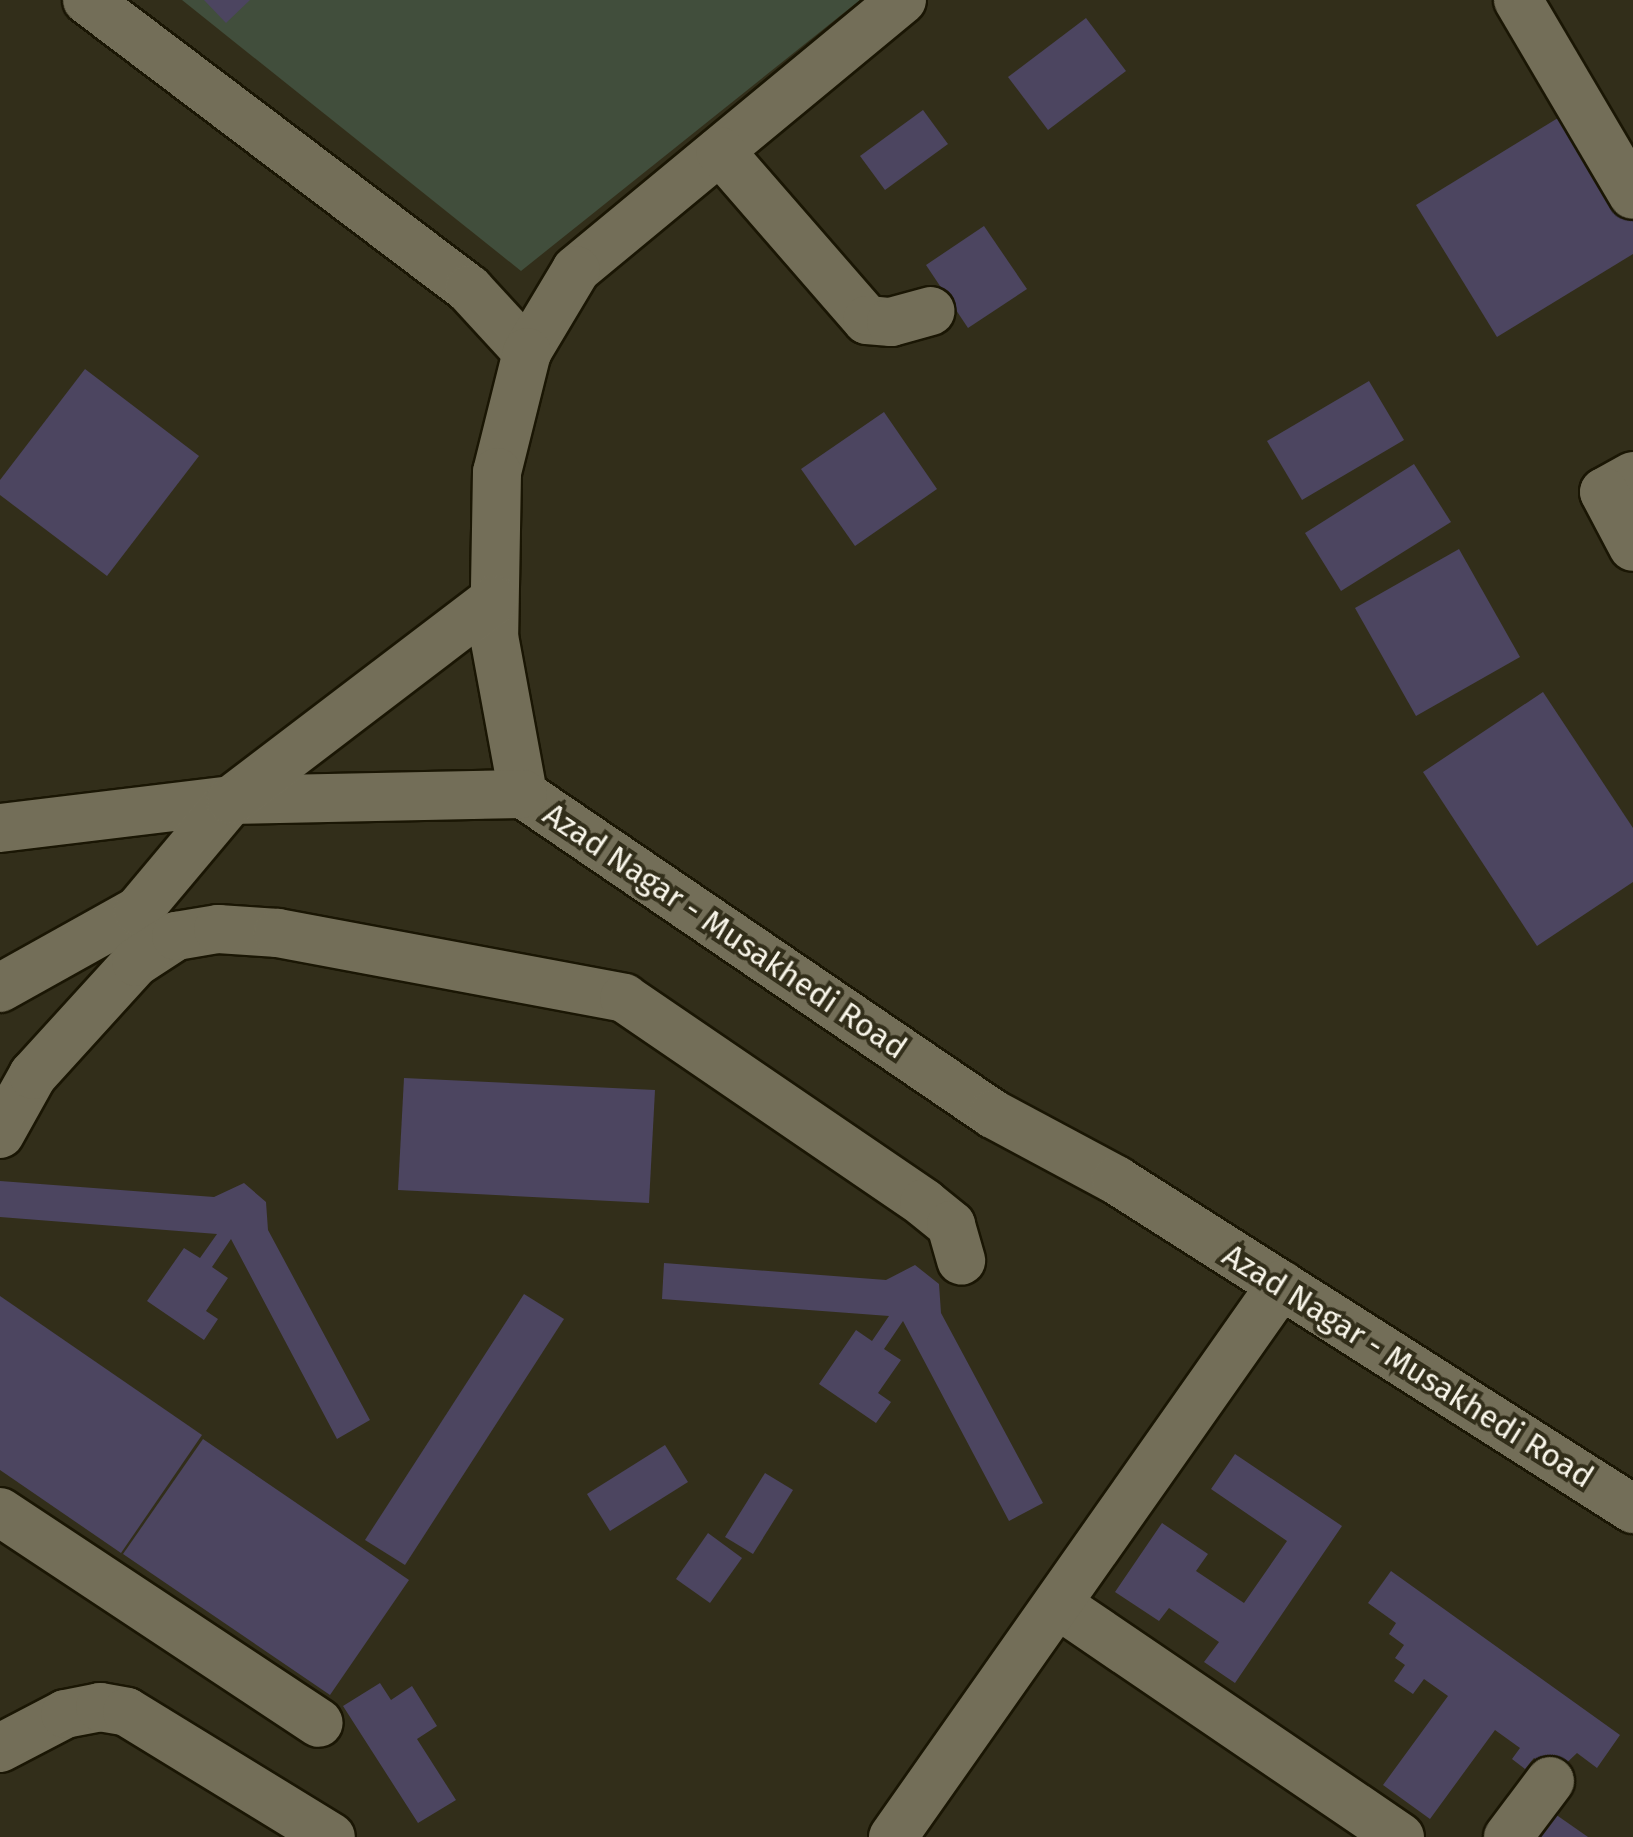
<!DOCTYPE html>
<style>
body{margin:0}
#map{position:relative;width:1633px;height:1837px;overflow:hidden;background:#322e1a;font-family:"Fira Sans",sans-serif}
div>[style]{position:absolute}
.green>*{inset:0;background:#414e3c}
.building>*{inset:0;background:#4c4560}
.roads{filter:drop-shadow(2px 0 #1a1604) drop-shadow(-2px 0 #1a1604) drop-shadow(0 2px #1a1604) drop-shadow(0 -2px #1a1604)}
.minor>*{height:48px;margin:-24px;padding:0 24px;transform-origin:24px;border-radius:24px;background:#736e58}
span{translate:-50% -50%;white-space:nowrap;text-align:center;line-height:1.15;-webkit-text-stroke:8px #322e1a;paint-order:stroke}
.street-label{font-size:32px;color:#f8f5e9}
</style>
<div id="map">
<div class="green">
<i style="clip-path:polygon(182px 0,860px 0,521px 271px)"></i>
</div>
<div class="building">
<i style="clip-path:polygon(204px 0,250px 0,226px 23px)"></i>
<i style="clip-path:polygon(1086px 18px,1126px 71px,1048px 130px,1008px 77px)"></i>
<i style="clip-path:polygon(923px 110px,948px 144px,885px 190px,860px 156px)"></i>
<i style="clip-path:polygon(1571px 110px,1633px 211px,1633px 254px,1497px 337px,1416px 205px)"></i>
<i style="clip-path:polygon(984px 226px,1027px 289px,968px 328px,926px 265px)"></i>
<i style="clip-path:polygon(85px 369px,199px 456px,107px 576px,0 495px,0 480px)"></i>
<i style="clip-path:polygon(1369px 381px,1404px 440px,1302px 500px,1267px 441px)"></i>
<i style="clip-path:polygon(884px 412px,937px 489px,855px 546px,801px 469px)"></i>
<i style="clip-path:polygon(1414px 464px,1451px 522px,1341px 591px,1305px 533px)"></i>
<i style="clip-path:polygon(1459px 549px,1520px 657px,1416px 716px,1355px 608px)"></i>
<i style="clip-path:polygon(1543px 692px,1633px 828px,1633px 882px,1537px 946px,1423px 772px)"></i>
<i style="clip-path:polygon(404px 1078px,655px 1090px,649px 1203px,398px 1190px)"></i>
<i style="clip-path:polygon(0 1181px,214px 1197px,244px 1183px,266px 1202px,268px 1230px,370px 1420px,337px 1439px,231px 1239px,212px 1267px,228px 1278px,206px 1311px,218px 1319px,204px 1340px,147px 1301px,184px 1248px,200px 1258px,217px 1234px,0 1217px)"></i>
<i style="clip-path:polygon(664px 1263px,886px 1280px,915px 1265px,939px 1284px,941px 1313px,1043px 1503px,1009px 1521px,903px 1321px,884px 1349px,901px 1360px,878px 1393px,891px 1402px,876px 1423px,819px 1384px,856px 1330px,872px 1341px,889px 1316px,662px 1299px)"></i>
<i style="clip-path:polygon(524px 1294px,564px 1319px,405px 1565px,365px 1540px)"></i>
<i style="clip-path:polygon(0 1296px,202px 1435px,121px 1553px,0 1470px)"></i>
<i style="clip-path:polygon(203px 1439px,409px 1580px,330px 1695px,123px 1554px)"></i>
<i style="clip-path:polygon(665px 1445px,688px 1482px,610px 1531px,587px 1494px)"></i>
<i style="clip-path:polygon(1235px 1454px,1342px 1526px,1235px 1683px,1204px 1662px,1219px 1642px,1169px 1608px,1159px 1621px,1115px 1592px,1162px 1523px,1208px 1554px,1196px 1571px,1244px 1603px,1287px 1541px,1211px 1489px)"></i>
<i style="clip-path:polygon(765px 1473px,793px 1490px,753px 1554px,725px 1537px)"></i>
<i style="clip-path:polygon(708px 1533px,742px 1558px,710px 1603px,676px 1579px)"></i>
<i style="clip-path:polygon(1391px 1571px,1620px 1735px,1597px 1768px,1577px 1753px,1555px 1774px,1534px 1758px,1525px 1769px,1512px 1759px,1520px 1748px,1495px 1730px,1430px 1819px,1383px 1785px,1448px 1696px,1424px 1679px,1413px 1694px,1394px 1681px,1405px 1665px,1395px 1658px,1404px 1645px,1389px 1634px,1396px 1623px,1368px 1603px)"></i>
<i style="clip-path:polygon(380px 1683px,391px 1700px,412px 1686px,437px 1726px,417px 1739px,456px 1800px,418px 1823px,343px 1706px)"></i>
<i style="clip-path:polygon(1545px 1807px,1588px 1837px,1526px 1837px)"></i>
</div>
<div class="roads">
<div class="minor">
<i style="left:87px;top:0;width:479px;rotate:37.1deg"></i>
<i style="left:469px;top:289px;width:86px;rotate:47.4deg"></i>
<i style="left:902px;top:0;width:423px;rotate:140.4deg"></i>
<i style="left:576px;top:270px;width:96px;rotate:120.9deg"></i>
<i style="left:527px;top:352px;width:124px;rotate:104deg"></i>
<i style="left:497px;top:472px;width:164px;rotate:91deg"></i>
<i style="left:494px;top:636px;width:161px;rotate:79.6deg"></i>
<i style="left:523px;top:794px;width:569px;rotate:34.25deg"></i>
<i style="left:993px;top:1114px;width:140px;rotate:28.2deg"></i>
<i style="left:1116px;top:1180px;width:613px;rotate:32.47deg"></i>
<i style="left:1518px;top:0;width:226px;rotate:59.5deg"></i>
<i style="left:720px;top:151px;width:224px;rotate:49deg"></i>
<i style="left:867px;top:320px;width:24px;rotate:5deg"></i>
<i style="left:891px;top:322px;width:41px;rotate:-15.4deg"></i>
<i style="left:1633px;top:476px;width:33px;rotate:151deg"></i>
<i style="left:1604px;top:492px;width:62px;rotate:62.2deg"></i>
<i style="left:0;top:828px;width:233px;rotate:-6.9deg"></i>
<i style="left:231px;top:800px;width:292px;rotate:-1.2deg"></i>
<i style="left:0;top:988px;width:158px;rotate:-29.2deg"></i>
<i style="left:138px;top:911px;width:145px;rotate:-50deg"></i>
<i style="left:231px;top:800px;width:330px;rotate:-37.3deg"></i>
<i style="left:0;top:1134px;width:68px;rotate:-60.8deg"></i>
<i style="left:33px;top:1075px;width:153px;rotate:-47.7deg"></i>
<i style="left:136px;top:962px;width:48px;rotate:-33deg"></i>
<i style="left:176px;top:936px;width:43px;rotate:-9.5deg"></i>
<i style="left:218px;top:929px;width:60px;rotate:3.8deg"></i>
<i style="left:278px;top:933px;width:352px;rotate:10.6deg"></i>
<i style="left:624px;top:998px;width:363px;rotate:34.3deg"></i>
<i style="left:924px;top:1203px;width:35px;rotate:39deg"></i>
<i style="left:951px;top:1225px;width:37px;rotate:74deg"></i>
<i style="left:0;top:1512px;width:382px;rotate:33.5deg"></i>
<i style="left:1060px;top:1606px;width:411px;rotate:34.2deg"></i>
<i style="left:0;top:1748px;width:73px;rotate:-27.6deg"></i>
<i style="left:65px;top:1714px;width:36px;rotate:-11deg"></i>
<i style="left:100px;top:1707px;width:27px;rotate:10deg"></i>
<i style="left:127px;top:1712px;width:239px;rotate:31.5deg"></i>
<i style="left:893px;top:1837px;width:675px;rotate:-54.9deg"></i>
<i style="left:1508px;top:1837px;width:70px;rotate:-53.1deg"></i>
</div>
</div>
<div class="street-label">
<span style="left:725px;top:931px;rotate:34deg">Azad Nagar - Musakhedi Road</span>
<span style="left:1408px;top:1366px;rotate:32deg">Azad Nagar - Musakhedi Road</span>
</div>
</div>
